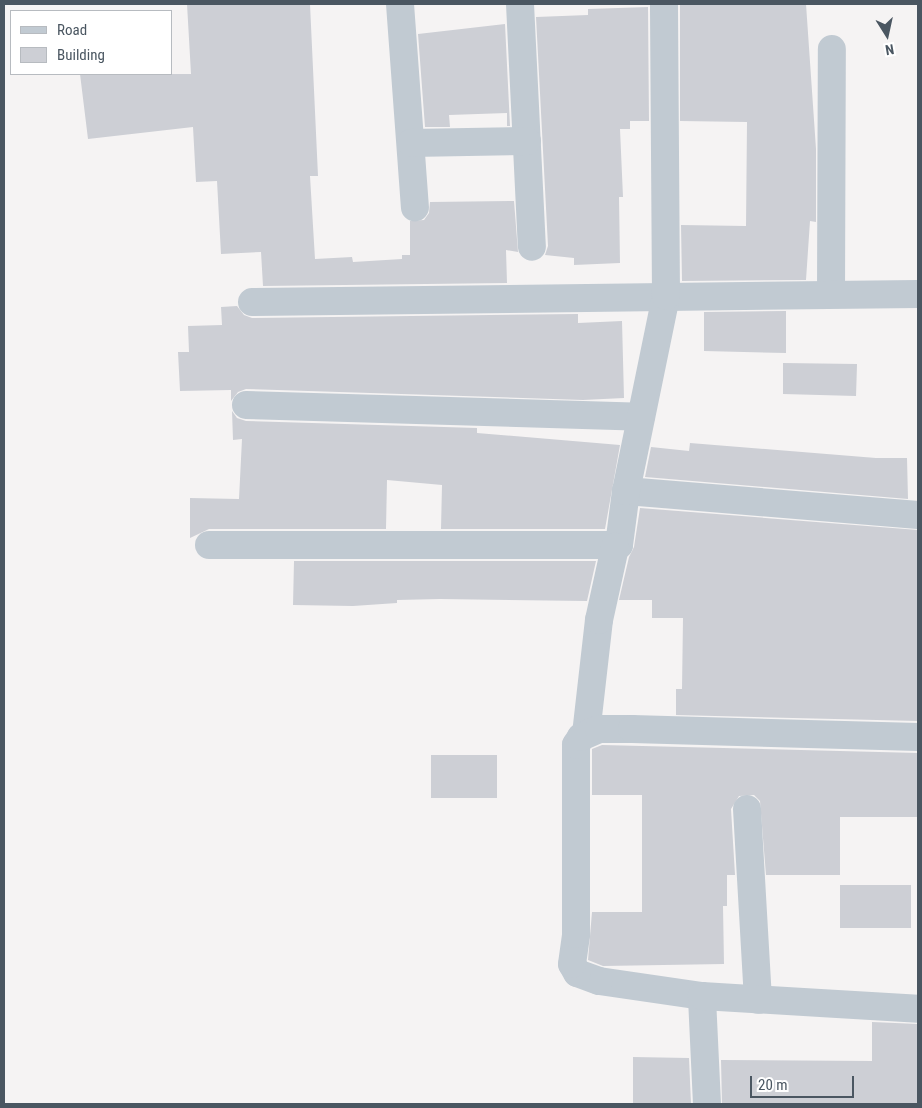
<!DOCTYPE html>
<style>
body{margin:0}
#map{position:relative;width:922px;height:1108px;overflow:hidden;background:#f5f3f3;font-family:"Roboto Condensed",sans-serif}
div>[style]{position:absolute}
.building>*{inset:0;background:#cdcfd5}
.minor>*{height:28px;margin:-14px;padding:0 14px;transform-origin:14px;border-radius:14px;background:#c1cad2}
span{translate:-50% -50%;white-space:nowrap;text-align:center;line-height:1.15;-webkit-text-stroke:4.5px #fff;paint-order:stroke}
.frame{position:absolute;inset:0;border:5px solid #4a5661;pointer-events:none}
.legend{position:absolute;left:10px;top:10px;width:162px;height:65px;box-sizing:border-box;background:#fff;border:1px solid #b7bbc0;margin:0;padding:6px 9px;list-style:none;font-size:15px;color:#4a5661}
.legend li{display:flex;align-items:center;gap:10px;height:25px}
.legend b{width:25px;border:1px solid #b7bbc0}
.north{position:absolute;left:862px;top:10px;width:50px;height:50px;-webkit-text-stroke:4px #fff;paint-order:stroke;rotate:170deg;font-size:14px;font-weight:700;line-height:20px;text-align:center;color:#4a5661}
.north::after{content:'';display:block;margin:auto;width:18px;height:22px;background:#4a5661;clip-path:polygon(50% 0,100% 100%,50% 72%,0 100%)}
.scale{position:absolute;left:750px;top:1076px;width:104px;height:22px;box-sizing:border-box;border:2px solid #4a5661;border-top:0;padding-left:6px;font-size:15px;line-height:18px;white-space:nowrap;color:#4a5661;-webkit-text-stroke:4px #fff;paint-order:stroke}
</style>
<div id="map">
<div class="building">
<i style="clip-path:polygon(187px 4px,310px 4px,318px 176px,310px 176px,315px 259px,352px 257px,353px 262px,402px 259px,402px 255px,410px 255px,410px 221px,424px 220px,429px 213px,430px 202px,514px 201px,518px 252px,506px 250px,507px 283px,263px 286px,261px 252px,221px 254px,217px 181px,196px 182px,193px 127px,88px 139px,80px 74px,191px 74px)"></i>
<i style="clip-path:polygon(680px 4px,806px 4px,816px 149px,816px 222px,810px 221px,806px 280px,682px 281px,681px 225px,746px 226px,747px 122px,680px 121px)"></i>
<i style="clip-path:polygon(648px 7px,649px 121px,630px 121px,630px 129px,620px 129px,623px 197px,619px 197px,620px 263px,574px 265px,574px 258px,545px 255px,548px 246px,536px 17px,588px 15px,588px 9px)"></i>
<i style="clip-path:polygon(505px 24px,510px 126px,507px 126px,507px 113px,449px 115px,450px 127px,425px 127px,418px 34px)"></i>
<i style="clip-path:polygon(237px 306px,244px 315px,252px 318px,578px 314px,578px 323px,622px 321px,624px 398px,583px 400px,246px 389px,238px 392px,231px 401px,231px 390px,180px 391px,178px 352px,189px 352px,188px 326px,222px 325px,221px 307px)"></i>
<i style="clip-path:polygon(786px 311px,786px 353px,704px 351px,704px 312px)"></i>
<i style="clip-path:polygon(783px 363px,857px 364px,856px 396px,783px 394px)"></i>
<i style="clip-path:polygon(232px 411px,237px 418px,246px 421px,477px 428px,477px 433px,620px 445px,605px 529px,441px 529px,442px 485px,387px 480px,386px 529px,209px 529px,190px 538px,190px 498px,239px 499px,242px 439px,233px 440px)"></i>
<i style="clip-path:polygon(690px 443px,876px 458px,907px 458px,908px 499px,645px 477px,651px 447px,689px 451px)"></i>
<i style="clip-path:polygon(640px 508px,918px 530px,918px 721px,676px 715px,676px 689px,682px 689px,683px 618px,652px 618px,652px 600px,619px 600px,629px 557px,634px 547px)"></i>
<i style="clip-path:polygon(294px 561px,596px 561px,587px 601px,440px 599px,397px 600px,397px 603px,353px 606px,293px 605px)"></i>
<i style="clip-path:polygon(602px 745px,918px 753px,918px 817px,840px 817px,840px 875px,766px 875px,760px 801px,754px 795px,739px 796px,731px 809px,735px 875px,727px 875px,727px 906px,723px 906px,724px 964px,603px 966px,588px 960px,592px 912px,642px 912px,642px 795px,592px 795px,592px 749px)"></i>
<i style="clip-path:polygon(431px 755px,497px 755px,497px 798px,431px 798px)"></i>
<i style="clip-path:polygon(840px 885px,911px 885px,911px 928px,840px 928px)"></i>
<i style="clip-path:polygon(872px 1022px,918px 1024px,918px 1104px,722px 1104px,721px 1060px,872px 1061px)"></i>
<i style="clip-path:polygon(633px 1057px,689px 1058px,691px 1104px,633px 1104px)"></i>
</div>
<div class="minor">
<i style="left:400px;top:4px;width:204px;rotate:85.8deg"></i>
<i style="left:520px;top:4px;width:243px;rotate:87.2deg"></i>
<i style="left:411px;top:143px;width:116px;rotate:-1deg"></i>
<i style="left:831px;top:294px;width:245px;rotate:-89.8deg"></i>
<i style="left:252px;top:302px;width:666px;rotate:-0.69deg"></i>
<i style="left:246px;top:405px;width:395px;rotate:1.7deg"></i>
<i style="left:626px;top:491px;width:293px;rotate:4.7deg"></i>
<i style="left:209px;top:545px;width:410px"></i>
<i style="left:619px;top:545px;width:54px;rotate:-82.6deg"></i>
<i style="left:626px;top:491px;width:199px;rotate:-78.4deg"></i>
<i style="left:666px;top:296px;width:292px;rotate:-90.4deg"></i>
<i style="left:586px;top:734px;width:115px;rotate:-83.5deg"></i>
<i style="left:599px;top:620px;width:75px;rotate:-77.6deg"></i>
<i style="left:747px;top:809px;width:191px;rotate:86.7deg"></i>
<i style="left:702px;top:996px;width:104px;rotate:-171.7deg"></i>
<i style="left:599px;top:981px;width:23px;rotate:-160deg"></i>
<i style="left:577px;top:973px;width:10px;rotate:-119deg"></i>
<i style="left:572px;top:964px;width:30px;rotate:-82deg"></i>
<i style="left:576px;top:934px;width:189px;rotate:-90deg"></i>
<i style="left:576px;top:745px;width:9px;rotate:-58deg"></i>
<i style="left:581px;top:737px;width:20px;rotate:-24deg"></i>
<i style="left:599px;top:729px;width:33px"></i>
<i style="left:632px;top:729px;width:286px;rotate:1.6deg"></i>
<i style="left:707px;top:1104px;width:108px;rotate:-92.7deg"></i>
<i style="left:702px;top:996px;width:216px;rotate:3.4deg"></i>
</div>
<div class="frame"></div>
<ul class="legend">
<li><b style="height:6px;background:#c1cad2"></b>Road</li>
<li><b style="height:14px;background:#cdcfd5"></b>Building</li>
</ul>
<div class="north">N</div>
<div class="scale">20 m</div>
</div>
